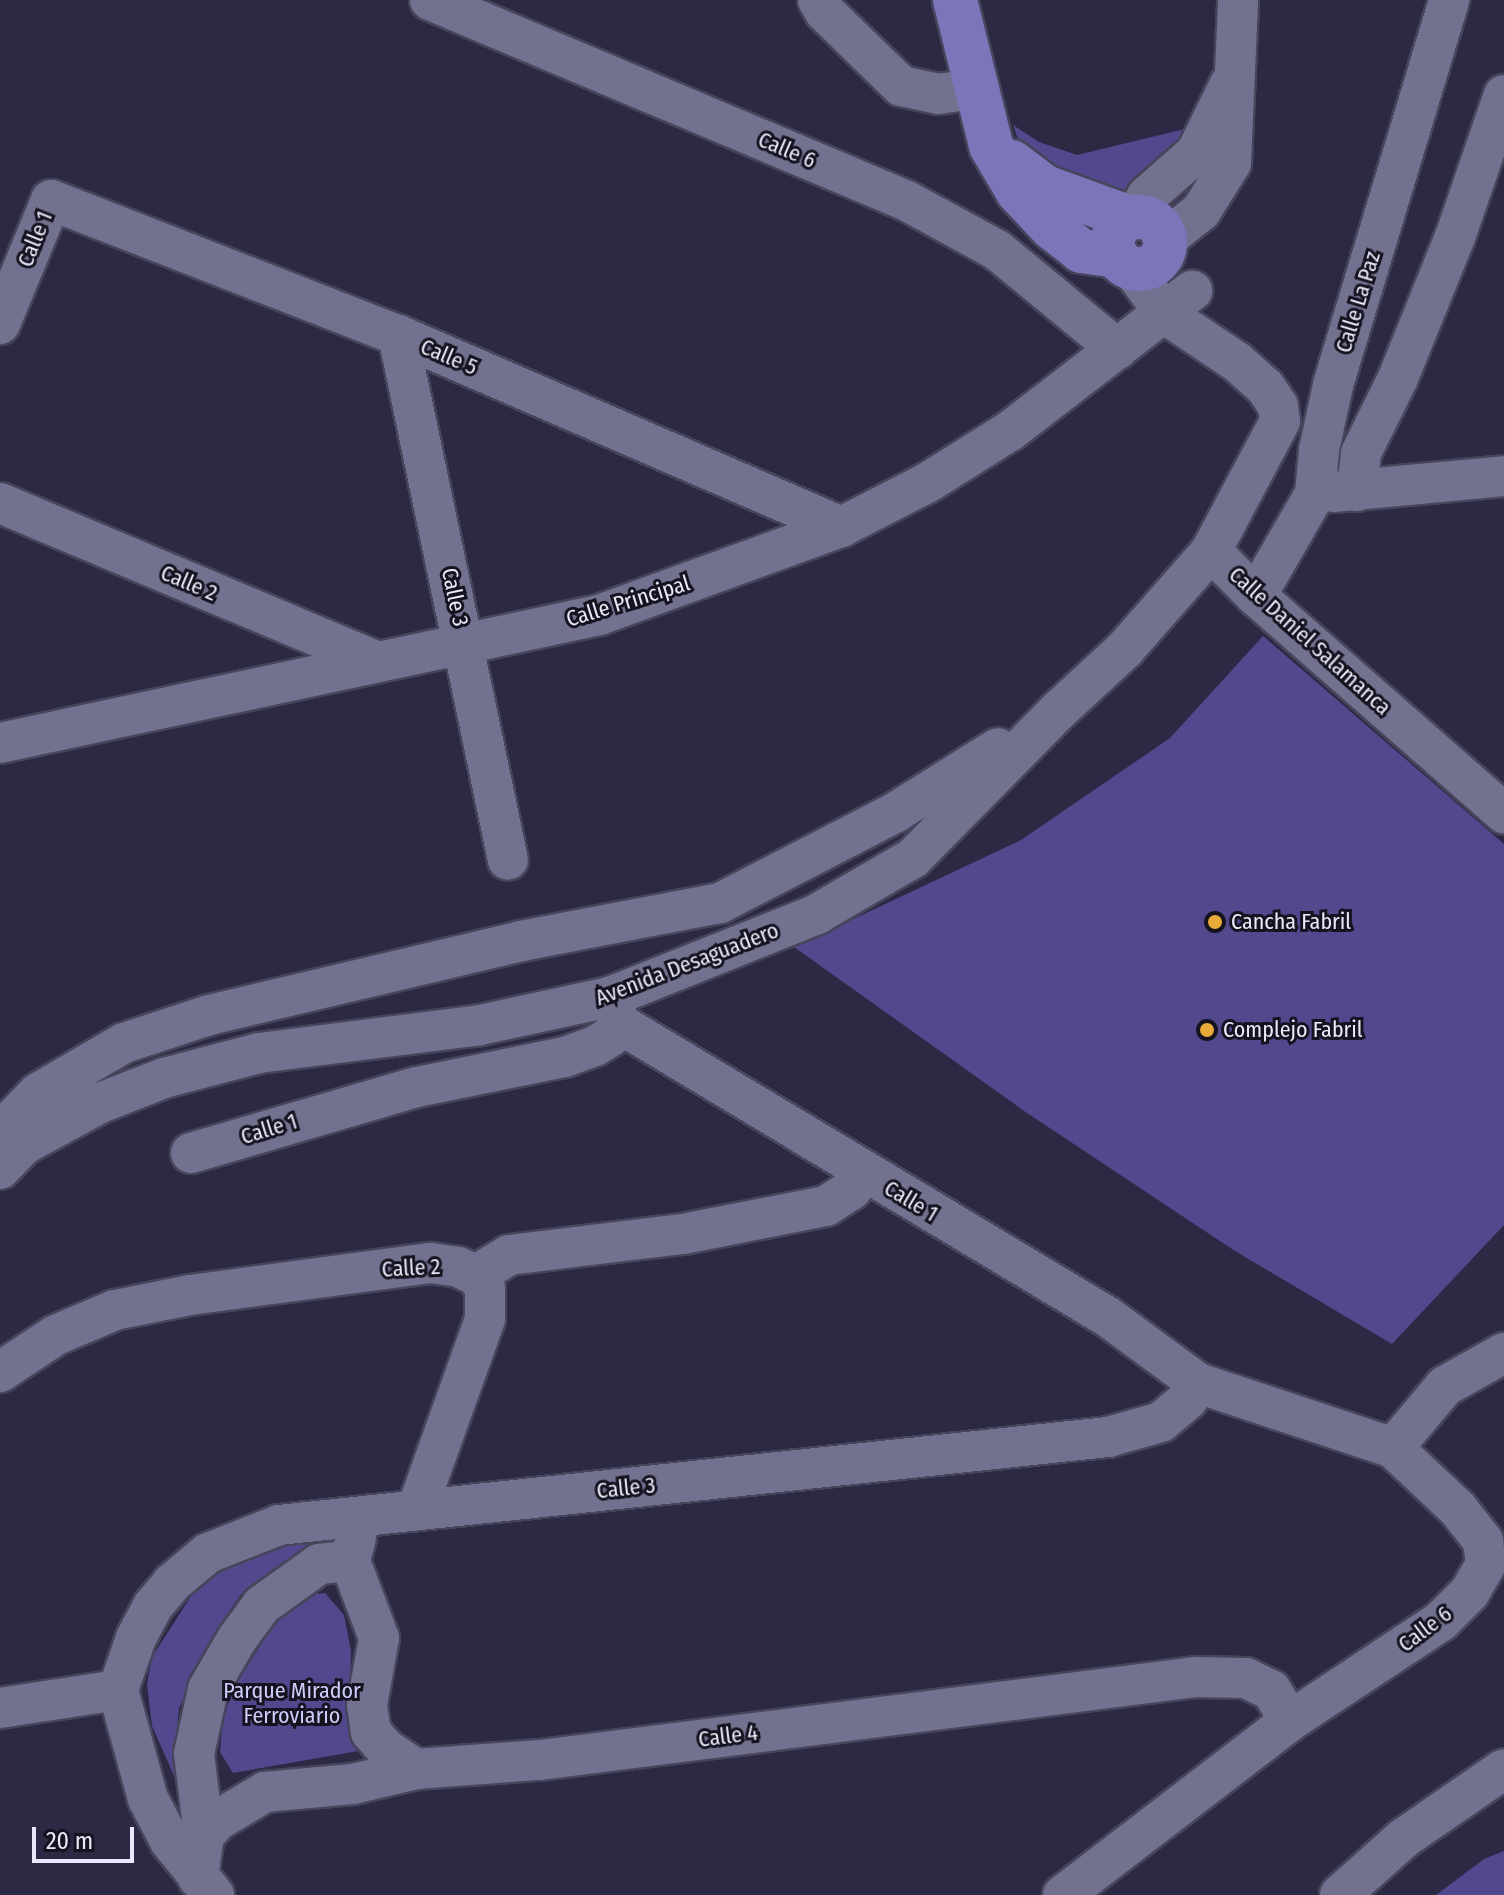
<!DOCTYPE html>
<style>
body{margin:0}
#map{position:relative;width:1504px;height:1895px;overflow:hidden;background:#2b2943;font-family:"Fira Sans Condensed",sans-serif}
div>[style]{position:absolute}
.green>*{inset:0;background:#52488e}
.roads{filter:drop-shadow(2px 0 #47455b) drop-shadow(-2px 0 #47455b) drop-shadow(0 2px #47455b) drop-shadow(0 -2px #47455b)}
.minor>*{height:40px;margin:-20px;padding:0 20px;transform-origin:20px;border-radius:20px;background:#737190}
.major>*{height:44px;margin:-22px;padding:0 22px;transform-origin:22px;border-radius:22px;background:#7d75ba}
.major>.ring{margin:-22px;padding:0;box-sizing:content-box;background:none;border:44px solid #7d75ba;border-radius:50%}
.dots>*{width:22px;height:22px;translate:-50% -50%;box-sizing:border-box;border:4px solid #14131f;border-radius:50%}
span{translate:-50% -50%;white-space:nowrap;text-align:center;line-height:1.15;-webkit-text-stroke:6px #14131f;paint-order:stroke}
.street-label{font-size:22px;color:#e9e9fb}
.poi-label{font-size:22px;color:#e9e9fb}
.left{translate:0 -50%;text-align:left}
.park-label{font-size:22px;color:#cfcdfa}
.scale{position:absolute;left:32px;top:1827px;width:102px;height:36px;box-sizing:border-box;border:4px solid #e9e9fb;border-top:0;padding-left:10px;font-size:24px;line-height:28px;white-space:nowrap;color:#e9e9fb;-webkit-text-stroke:6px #14131f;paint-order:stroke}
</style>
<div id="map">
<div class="green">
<i style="clip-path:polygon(1013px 125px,1039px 142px,1077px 155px,1193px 127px,1158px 180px,1115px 204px,1029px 169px)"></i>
<i style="clip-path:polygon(1263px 636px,1504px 844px,1504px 1225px,1392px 1344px,1235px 1251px,1027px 1113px,794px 947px,1021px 840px,1170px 738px)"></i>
<i style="clip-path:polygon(338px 1539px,241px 1594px,215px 1632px,179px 1708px,175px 1754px,189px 1810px,152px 1726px,147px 1684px,152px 1657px,195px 1590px,218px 1568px,266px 1546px)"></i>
<i style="clip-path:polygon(325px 1593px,344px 1615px,351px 1651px,350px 1707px,358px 1751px,233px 1773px,220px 1752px,223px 1716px,239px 1679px,283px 1610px,306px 1595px)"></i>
<i style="clip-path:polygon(1504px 1851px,1504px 1895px,1436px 1895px,1484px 1859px)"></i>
</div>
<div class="roads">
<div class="minor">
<i style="left:430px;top:0;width:518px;rotate:22.85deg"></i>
<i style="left:907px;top:201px;width:102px;rotate:28.6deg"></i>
<i style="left:997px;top:250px;width:156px;rotate:39.5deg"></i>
<i style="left:818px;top:0;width:14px;rotate:60deg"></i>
<i style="left:825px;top:12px;width:106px;rotate:44.2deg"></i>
<i style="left:901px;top:86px;width:38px;rotate:12deg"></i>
<i style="left:938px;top:94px;width:37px;rotate:-8deg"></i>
<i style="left:1135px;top:217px;width:24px;rotate:-60deg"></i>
<i style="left:1147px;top:196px;width:65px;rotate:-41.3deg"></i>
<i style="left:1196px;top:153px;width:77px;rotate:-63.8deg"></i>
<i style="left:1165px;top:240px;width:46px;rotate:-38.9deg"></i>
<i style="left:1201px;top:211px;width:57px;rotate:-58deg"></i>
<i style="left:1231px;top:163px;width:163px;rotate:-87.5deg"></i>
<i style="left:0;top:324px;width:134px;rotate:-67.6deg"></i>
<i style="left:51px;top:200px;width:372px;rotate:21.3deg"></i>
<i style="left:398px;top:335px;width:483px;rotate:23.4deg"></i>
<i style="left:398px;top:335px;width:536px;rotate:78.17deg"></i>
<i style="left:1357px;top:491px;width:38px;rotate:-84deg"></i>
<i style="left:1361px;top:453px;width:84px;rotate:-63.7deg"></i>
<i style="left:1398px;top:378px;width:152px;rotate:-68deg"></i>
<i style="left:1455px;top:237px;width:150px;rotate:-71deg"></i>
<i style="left:1333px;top:492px;width:172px;rotate:-5.3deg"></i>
<i style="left:0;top:503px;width:410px;rotate:22.8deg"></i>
<i style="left:1211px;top:551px;width:64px;rotate:45deg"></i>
<i style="left:1256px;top:596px;width:330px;rotate:41.2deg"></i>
<i style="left:1256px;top:596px;width:118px;rotate:-60deg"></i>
<i style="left:1315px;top:494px;width:44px;rotate:-84.8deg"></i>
<i style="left:1319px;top:450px;width:66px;rotate:-77.8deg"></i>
<i style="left:1333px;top:385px;width:402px;rotate:-73.2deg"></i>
<i style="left:0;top:743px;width:613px;rotate:-12.06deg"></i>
<i style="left:599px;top:615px;width:258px;rotate:-20deg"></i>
<i style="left:841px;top:527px;width:97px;rotate:-27.1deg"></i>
<i style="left:927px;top:483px;width:98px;rotate:-32.1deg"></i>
<i style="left:1010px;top:431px;width:230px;rotate:-37.6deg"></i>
<i style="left:610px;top:997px;width:29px;rotate:70deg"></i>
<i style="left:620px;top:1024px;width:569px;rotate:30.98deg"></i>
<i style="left:1108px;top:1317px;width:112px;rotate:36.3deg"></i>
<i style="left:1198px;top:1383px;width:206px;rotate:18.4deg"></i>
<i style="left:1393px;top:1448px;width:89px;rotate:43.2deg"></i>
<i style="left:1458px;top:1509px;width:41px;rotate:52deg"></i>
<i style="left:1483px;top:1541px;width:23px;rotate:83deg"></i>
<i style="left:1486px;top:1564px;width:32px;rotate:120deg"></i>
<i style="left:1470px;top:1592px;width:41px;rotate:135deg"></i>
<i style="left:1441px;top:1621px;width:181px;rotate:146.5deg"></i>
<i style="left:1290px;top:1721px;width:286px;rotate:142.5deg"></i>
<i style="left:23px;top:1145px;width:15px;rotate:-127deg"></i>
<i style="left:14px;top:1133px;width:14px;rotate:-94deg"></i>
<i style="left:13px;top:1119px;width:36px;rotate:-46deg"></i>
<i style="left:38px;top:1093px;width:99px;rotate:-30.2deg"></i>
<i style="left:124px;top:1043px;width:89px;rotate:-18.2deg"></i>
<i style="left:209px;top:1015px;width:321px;rotate:-13.3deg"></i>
<i style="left:521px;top:941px;width:203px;rotate:-10.8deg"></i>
<i style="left:720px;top:903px;width:198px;rotate:-27.3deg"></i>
<i style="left:896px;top:812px;width:120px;rotate:-32.1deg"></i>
<i style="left:191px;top:1153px;width:235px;rotate:-16.3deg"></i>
<i style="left:417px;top:1087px;width:151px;rotate:-11.5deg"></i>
<i style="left:565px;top:1057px;width:32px;rotate:-20deg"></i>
<i style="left:595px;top:1046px;width:19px;rotate:-32deg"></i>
<i style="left:611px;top:1036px;width:15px;rotate:-53deg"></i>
<i style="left:0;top:1169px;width:33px;rotate:-46deg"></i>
<i style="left:23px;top:1145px;width:88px;rotate:-28.6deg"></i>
<i style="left:100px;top:1103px;width:69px;rotate:-21.3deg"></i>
<i style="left:164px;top:1078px;width:98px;rotate:-14.7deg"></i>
<i style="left:259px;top:1053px;width:223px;rotate:-7.2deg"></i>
<i style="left:480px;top:1025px;width:133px;rotate:-12.2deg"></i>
<i style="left:610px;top:997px;width:223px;rotate:-21.8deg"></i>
<i style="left:817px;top:914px;width:111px;rotate:-30.3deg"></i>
<i style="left:913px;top:858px;width:208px;rotate:-45.4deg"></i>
<i style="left:1059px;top:710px;width:90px;rotate:-42.7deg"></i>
<i style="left:1125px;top:649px;width:130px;rotate:-48.7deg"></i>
<i style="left:1211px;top:551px;width:147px;rotate:-62deg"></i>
<i style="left:1280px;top:421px;width:15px;rotate:-98deg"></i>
<i style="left:1278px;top:406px;width:23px;rotate:-124deg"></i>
<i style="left:1265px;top:387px;width:38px;rotate:-138deg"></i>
<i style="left:1237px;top:362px;width:87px;rotate:-146.3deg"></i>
<i style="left:1165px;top:314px;width:58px;rotate:-125.9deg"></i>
<i style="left:476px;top:1275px;width:39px;rotate:-31deg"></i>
<i style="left:509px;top:1255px;width:175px;rotate:-6.9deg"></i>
<i style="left:683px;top:1234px;width:146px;rotate:-11.1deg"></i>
<i style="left:826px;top:1206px;width:30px;rotate:-33deg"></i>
<i style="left:851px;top:1190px;width:21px;rotate:-49deg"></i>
<i style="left:0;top:1372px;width:67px;rotate:-33.5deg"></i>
<i style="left:56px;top:1335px;width:64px;rotate:-23deg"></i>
<i style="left:115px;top:1310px;width:76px;rotate:-11.3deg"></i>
<i style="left:190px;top:1295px;width:243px;rotate:-7.6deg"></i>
<i style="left:431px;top:1263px;width:27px;rotate:8deg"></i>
<i style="left:458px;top:1267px;width:20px;rotate:24deg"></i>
<i style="left:1393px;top:1448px;width:81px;rotate:-50deg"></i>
<i style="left:1445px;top:1386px;width:68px;rotate:-29.2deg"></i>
<i style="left:417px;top:1509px;width:202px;rotate:-70.3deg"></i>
<i style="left:485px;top:1319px;width:31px;rotate:-90deg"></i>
<i style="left:485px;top:1288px;width:16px;rotate:-125deg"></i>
<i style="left:356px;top:1538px;width:24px;rotate:105deg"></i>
<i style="left:350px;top:1561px;width:82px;rotate:69.4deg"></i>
<i style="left:379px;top:1638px;width:68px;rotate:100.2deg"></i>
<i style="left:367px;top:1705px;width:27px;rotate:82deg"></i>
<i style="left:371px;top:1732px;width:23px;rotate:49deg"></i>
<i style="left:386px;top:1749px;width:36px;rotate:34deg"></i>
<i style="left:0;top:1708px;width:119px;rotate:-8.7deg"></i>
<i style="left:204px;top:1835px;width:82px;rotate:-97deg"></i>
<i style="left:194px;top:1754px;width:66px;rotate:-77.8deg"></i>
<i style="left:208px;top:1689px;width:58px;rotate:-59.9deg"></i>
<i style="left:237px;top:1639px;width:42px;rotate:-53.7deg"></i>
<i style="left:262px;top:1605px;width:70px;rotate:-35.7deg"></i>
<i style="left:319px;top:1564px;width:31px;rotate:-6deg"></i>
<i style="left:198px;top:1878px;width:43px;rotate:-82.1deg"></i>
<i style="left:204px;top:1835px;width:21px;rotate:-47deg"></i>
<i style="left:218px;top:1820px;width:55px;rotate:-30.8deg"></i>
<i style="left:265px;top:1792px;width:88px;rotate:-5.2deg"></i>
<i style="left:353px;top:1784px;width:65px;rotate:-13.4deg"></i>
<i style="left:416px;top:1769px;width:124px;rotate:-4.2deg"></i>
<i style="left:540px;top:1760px;width:660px;rotate:-7.22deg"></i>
<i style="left:1195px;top:1677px;width:51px;rotate:1.1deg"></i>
<i style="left:1246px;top:1678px;width:28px;rotate:26deg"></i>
<i style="left:1271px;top:1690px;width:36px;rotate:58deg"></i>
<i style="left:214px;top:1895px;width:70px;rotate:-129.2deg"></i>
<i style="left:170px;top:1841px;width:47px;rotate:-117.6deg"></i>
<i style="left:148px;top:1799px;width:113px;rotate:-105.4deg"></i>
<i style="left:118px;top:1690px;width:55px;rotate:-70.9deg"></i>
<i style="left:136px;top:1638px;width:36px;rotate:-62deg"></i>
<i style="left:153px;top:1606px;width:30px;rotate:-50deg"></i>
<i style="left:172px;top:1583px;width:47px;rotate:-39.8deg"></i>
<i style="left:208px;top:1553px;width:76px;rotate:-21.5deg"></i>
<i style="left:279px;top:1525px;width:834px;rotate:-6.06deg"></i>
<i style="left:1108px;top:1437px;width:55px;rotate:-15.8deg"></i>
<i style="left:1161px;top:1422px;width:35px;rotate:-40deg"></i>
<i style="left:1188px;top:1399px;width:19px;rotate:-58deg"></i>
<i style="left:1340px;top:1895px;width:86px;rotate:-41.7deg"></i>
<i style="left:1404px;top:1838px;width:121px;rotate:-34.6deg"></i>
</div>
<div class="major">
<i style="left:955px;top:0;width:150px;rotate:76.1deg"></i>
<i style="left:991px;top:146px;width:53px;rotate:59.6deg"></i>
<i style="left:1018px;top:192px;width:50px;rotate:46.6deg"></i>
<i style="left:1052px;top:228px;width:37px;rotate:38deg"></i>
<i style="left:1081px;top:251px;width:36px;rotate:8deg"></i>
<i style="left:1012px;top:162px;width:41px;rotate:37.1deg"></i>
<i style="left:1045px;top:187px;width:90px;rotate:20deg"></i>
<i class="ring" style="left:1113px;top:217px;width:8px;height:8px"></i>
</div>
</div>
<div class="dots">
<i style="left:1215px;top:922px;background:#eaaa38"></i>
<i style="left:1207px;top:1030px;background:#eaaa38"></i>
</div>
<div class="street-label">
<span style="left:787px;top:150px;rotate:23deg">Calle 6</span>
<span style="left:35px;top:239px;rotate:-68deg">Calle 1</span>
<span style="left:1358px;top:302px;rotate:-73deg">Calle La Paz</span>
<span style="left:449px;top:357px;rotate:23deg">Calle 5</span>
<span style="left:189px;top:583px;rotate:23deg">Calle 2</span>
<span style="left:455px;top:597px;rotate:78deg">Calle 3</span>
<span style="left:628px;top:601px;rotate:-17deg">Calle Principal</span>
<span style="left:1310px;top:641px;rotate:42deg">Calle Daniel Salamanca</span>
<span style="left:687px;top:964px;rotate:-21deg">Avenida Desaguadero</span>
<span style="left:269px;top:1129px;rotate:-17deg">Calle 1</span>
<span style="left:911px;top:1201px;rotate:31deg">Calle 1</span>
<span style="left:411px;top:1268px;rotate:-3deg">Calle 2</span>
<span style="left:626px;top:1488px;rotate:-6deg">Calle 3</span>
<span style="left:1425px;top:1629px;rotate:-37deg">Calle 6</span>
<span style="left:728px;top:1736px;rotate:-7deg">Calle 4</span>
</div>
<div class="poi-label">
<span class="left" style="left:1231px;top:922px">Cancha Fabril</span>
<span class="left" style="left:1223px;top:1030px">Complejo Fabril</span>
</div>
<div class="park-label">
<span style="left:292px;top:1703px">Parque Mirador<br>Ferroviario</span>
</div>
<div class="scale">20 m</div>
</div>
